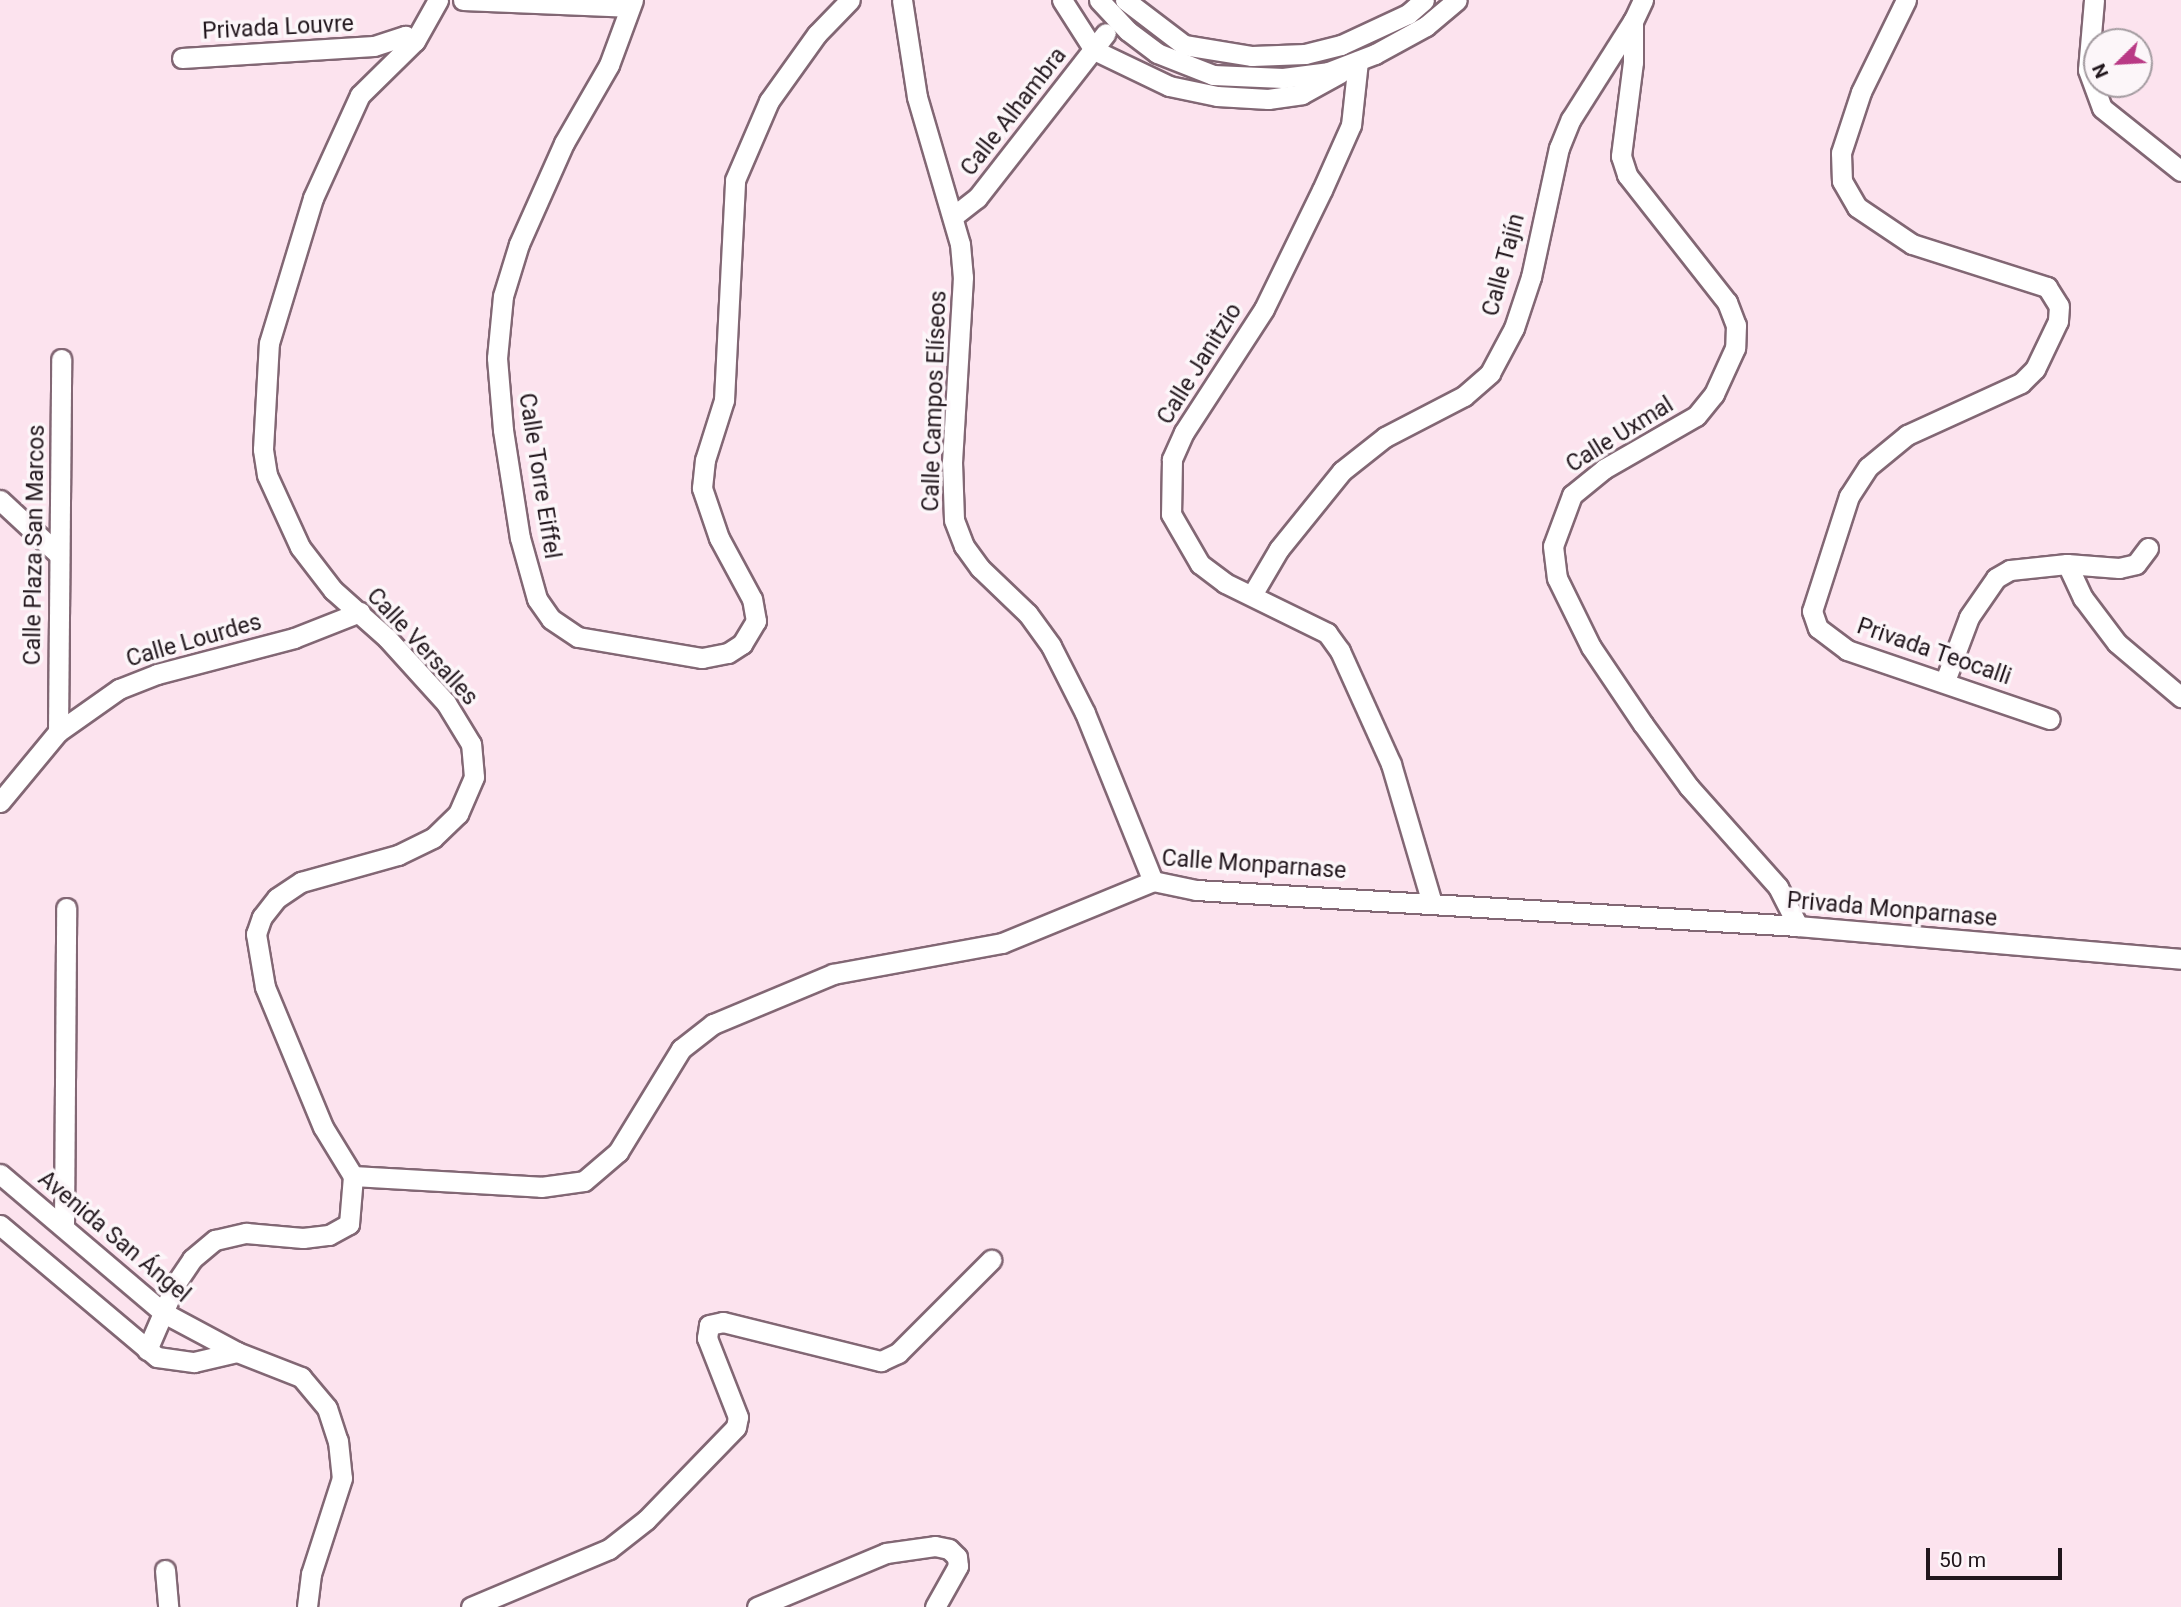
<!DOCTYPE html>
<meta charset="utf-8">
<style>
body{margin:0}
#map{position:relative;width:2181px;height:1607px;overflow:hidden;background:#fce3ee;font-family:Roboto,sans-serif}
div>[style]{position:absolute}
.roads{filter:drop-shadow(2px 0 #826774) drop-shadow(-2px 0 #826774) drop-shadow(0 2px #826774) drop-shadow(0 -2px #826774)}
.minor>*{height:19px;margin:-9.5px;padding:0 9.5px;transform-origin:9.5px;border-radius:9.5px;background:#fff}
span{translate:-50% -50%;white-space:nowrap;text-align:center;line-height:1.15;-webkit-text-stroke:7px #fcf6f9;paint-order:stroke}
.street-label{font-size:23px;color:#21161c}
.north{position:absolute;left:2083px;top:28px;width:70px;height:70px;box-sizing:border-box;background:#fcf6f9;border:2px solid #a49ca1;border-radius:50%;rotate:246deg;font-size:19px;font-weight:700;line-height:28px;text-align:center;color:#21161c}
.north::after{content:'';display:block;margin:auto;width:24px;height:32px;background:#b93985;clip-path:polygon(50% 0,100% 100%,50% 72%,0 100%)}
.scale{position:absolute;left:1926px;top:1548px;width:136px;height:32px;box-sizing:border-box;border:4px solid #21161c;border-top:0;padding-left:9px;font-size:21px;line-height:24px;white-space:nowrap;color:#21161c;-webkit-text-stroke:5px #fcf6f9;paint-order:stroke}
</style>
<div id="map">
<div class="roads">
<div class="minor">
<i style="left:463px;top:0;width:164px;rotate:2.4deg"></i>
<i style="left:633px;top:0;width:69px;rotate:110.3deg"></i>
<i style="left:609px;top:65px;width:90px;rotate:120deg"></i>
<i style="left:564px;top:143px;width:111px;rotate:114deg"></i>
<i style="left:519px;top:244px;width:54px;rotate:107.1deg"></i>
<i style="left:503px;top:296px;width:62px;rotate:95.5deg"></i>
<i style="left:497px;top:358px;width:72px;rotate:85.2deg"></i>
<i style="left:503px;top:430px;width:109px;rotate:81.1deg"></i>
<i style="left:520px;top:538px;width:63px;rotate:74.4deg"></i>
<i style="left:537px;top:599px;width:24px;rotate:55deg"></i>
<i style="left:551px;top:619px;width:32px;rotate:34deg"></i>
<i style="left:578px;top:637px;width:126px;rotate:9.6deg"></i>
<i style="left:702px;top:658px;width:26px;rotate:-11deg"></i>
<i style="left:728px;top:653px;width:17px;rotate:-33deg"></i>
<i style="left:742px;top:644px;width:27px;rotate:-59deg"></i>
<i style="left:756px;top:621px;width:22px;rotate:-100deg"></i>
<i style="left:752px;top:599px;width:69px;rotate:-118.4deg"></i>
<i style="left:719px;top:538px;width:53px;rotate:-108.8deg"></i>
<i style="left:702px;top:488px;width:28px;rotate:-84deg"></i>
<i style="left:705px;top:460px;width:63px;rotate:-72.4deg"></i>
<i style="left:724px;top:400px;width:220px;rotate:-87.1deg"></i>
<i style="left:735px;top:180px;width:86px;rotate:-66.7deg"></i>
<i style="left:769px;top:101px;width:82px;rotate:-54.4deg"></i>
<i style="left:817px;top:34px;width:47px;rotate:-45.9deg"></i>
<i style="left:902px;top:0;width:98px;rotate:81.2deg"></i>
<i style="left:917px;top:97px;width:153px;rotate:73.7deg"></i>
<i style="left:960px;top:244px;width:33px;rotate:85deg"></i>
<i style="left:963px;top:277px;width:185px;rotate:93.4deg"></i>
<i style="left:952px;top:462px;width:58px;rotate:88deg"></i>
<i style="left:954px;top:520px;width:28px;rotate:69deg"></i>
<i style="left:964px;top:546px;width:27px;rotate:54deg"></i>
<i style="left:980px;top:568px;width:66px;rotate:43.8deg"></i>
<i style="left:1028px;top:614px;width:39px;rotate:54deg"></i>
<i style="left:1051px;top:646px;width:75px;rotate:63.1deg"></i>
<i style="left:1085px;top:713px;width:181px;rotate:68deg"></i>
<i style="left:1062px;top:0;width:59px;rotate:57.4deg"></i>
<i style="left:1094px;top:50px;width:83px;rotate:25.6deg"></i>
<i style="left:1169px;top:86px;width:49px;rotate:11.8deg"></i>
<i style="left:1217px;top:96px;width:51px;rotate:3.4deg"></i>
<i style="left:1268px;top:99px;width:34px;rotate:-8deg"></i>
<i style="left:1302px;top:94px;width:43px;rotate:-28.9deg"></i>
<i style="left:1099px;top:0;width:42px;rotate:46.9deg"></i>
<i style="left:1128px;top:31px;width:36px;rotate:37deg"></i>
<i style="left:1157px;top:53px;width:60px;rotate:21.4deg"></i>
<i style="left:1213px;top:75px;width:70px;rotate:2.5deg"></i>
<i style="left:1283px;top:78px;width:45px;rotate:-7.6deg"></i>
<i style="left:1328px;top:72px;width:50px;rotate:-21deg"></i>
<i style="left:1375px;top:54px;width:58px;rotate:-28.8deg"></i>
<i style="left:1426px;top:26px;width:40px;rotate:-40deg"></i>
<i style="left:1125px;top:0;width:74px;rotate:37.3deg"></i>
<i style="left:1184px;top:45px;width:69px;rotate:9.2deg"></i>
<i style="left:1252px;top:56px;width:53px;rotate:-2.2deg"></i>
<i style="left:1305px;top:54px;width:37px;rotate:-14deg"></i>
<i style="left:1341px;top:45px;width:74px;rotate:-24.8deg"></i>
<i style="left:1408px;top:14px;width:21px;rotate:-41deg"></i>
<i style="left:1643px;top:0;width:23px;rotate:115deg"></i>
<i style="left:1633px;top:21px;width:41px;rotate:90deg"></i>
<i style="left:1633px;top:62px;width:95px;rotate:97.3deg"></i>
<i style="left:1621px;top:156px;width:20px;rotate:72deg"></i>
<i style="left:1627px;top:175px;width:162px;rotate:51.8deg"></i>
<i style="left:1727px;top:302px;width:25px;rotate:69deg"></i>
<i style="left:1736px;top:325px;width:23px;rotate:92deg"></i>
<i style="left:1735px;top:348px;width:51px;rotate:114.5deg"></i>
<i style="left:1714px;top:394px;width:28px;rotate:129deg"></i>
<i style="left:1696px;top:416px;width:106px;rotate:150.1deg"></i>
<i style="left:1604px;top:469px;width:41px;rotate:140.9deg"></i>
<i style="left:1572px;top:495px;width:54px;rotate:110.4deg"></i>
<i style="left:1553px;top:546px;width:32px;rotate:83deg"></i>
<i style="left:1557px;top:578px;width:77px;rotate:63.8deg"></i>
<i style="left:1591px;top:647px;width:93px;rotate:56deg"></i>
<i style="left:1643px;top:724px;width:78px;rotate:53.9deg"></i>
<i style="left:1689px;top:787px;width:134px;rotate:48.3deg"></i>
<i style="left:1778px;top:887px;width:44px;rotate:62.9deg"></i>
<i style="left:1906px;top:0;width:102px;rotate:116.1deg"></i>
<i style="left:1861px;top:92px;width:64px;rotate:108.2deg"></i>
<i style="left:1841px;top:153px;width:28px;rotate:88deg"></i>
<i style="left:1842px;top:181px;width:30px;rotate:60deg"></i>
<i style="left:1857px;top:207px;width:66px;rotate:33.9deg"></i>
<i style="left:1912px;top:244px;width:142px;rotate:17.7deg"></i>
<i style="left:2047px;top:287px;width:22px;rotate:58deg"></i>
<i style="left:2059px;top:306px;width:15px;rotate:94deg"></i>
<i style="left:2058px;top:321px;width:53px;rotate:115.6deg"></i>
<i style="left:2035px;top:369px;width:20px;rotate:135deg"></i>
<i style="left:2021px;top:383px;width:125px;rotate:155.5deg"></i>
<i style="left:1907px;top:435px;width:50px;rotate:140.6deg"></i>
<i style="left:1868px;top:467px;width:35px;rotate:123deg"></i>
<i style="left:1849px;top:496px;width:121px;rotate:107.8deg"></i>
<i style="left:1812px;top:611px;width:18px;rotate:71deg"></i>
<i style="left:1818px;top:628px;width:36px;rotate:37deg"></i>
<i style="left:1847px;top:650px;width:214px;rotate:18.8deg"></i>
<i style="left:2094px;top:0;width:70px;rotate:94.9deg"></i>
<i style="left:2088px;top:70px;width:40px;rotate:69.8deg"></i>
<i style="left:2102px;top:108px;width:101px;rotate:38.6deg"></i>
<i style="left:182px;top:58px;width:192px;rotate:-3.6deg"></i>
<i style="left:374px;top:46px;width:33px;rotate:-18deg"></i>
<i style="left:405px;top:36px;width:11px;rotate:27deg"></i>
<i style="left:1358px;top:61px;width:64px;rotate:96.2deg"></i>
<i style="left:1351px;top:125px;width:71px;rotate:114deg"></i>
<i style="left:1322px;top:190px;width:132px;rotate:116deg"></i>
<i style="left:1264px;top:309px;width:147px;rotate:123deg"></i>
<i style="left:1184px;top:432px;width:30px;rotate:114deg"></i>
<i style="left:1172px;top:459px;width:55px;rotate:91deg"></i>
<i style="left:1171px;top:514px;width:58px;rotate:59.9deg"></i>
<i style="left:1200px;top:564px;width:31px;rotate:37deg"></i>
<i style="left:1225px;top:583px;width:114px;rotate:26.1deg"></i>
<i style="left:1327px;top:633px;width:22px;rotate:54deg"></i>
<i style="left:1340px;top:651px;width:124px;rotate:65.7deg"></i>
<i style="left:1391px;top:764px;width:142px;rotate:73.6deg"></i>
<i style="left:955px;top:215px;width:28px;rotate:-38deg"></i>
<i style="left:977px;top:198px;width:209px;rotate:-52deg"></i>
<i style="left:0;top:500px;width:78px;rotate:42.9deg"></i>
<i style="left:2067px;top:564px;width:52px;rotate:4.4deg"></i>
<i style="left:2119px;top:568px;width:17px;rotate:-13deg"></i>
<i style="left:2136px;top:564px;width:20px;rotate:-53deg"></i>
<i style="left:1252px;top:595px;width:53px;rotate:-59.6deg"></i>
<i style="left:1279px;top:549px;width:100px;rotate:-51.1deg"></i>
<i style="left:1342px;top:471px;width:55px;rotate:-38.3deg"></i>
<i style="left:1385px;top:437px;width:89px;rotate:-27.4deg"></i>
<i style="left:1464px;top:396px;width:35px;rotate:-41deg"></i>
<i style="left:1490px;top:373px;width:51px;rotate:-61.9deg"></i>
<i style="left:1514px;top:328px;width:54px;rotate:-71.6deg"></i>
<i style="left:1531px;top:277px;width:132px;rotate:-77.8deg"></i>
<i style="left:1559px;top:148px;width:31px;rotate:-68deg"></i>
<i style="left:1571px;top:119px;width:116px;rotate:-57.7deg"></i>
<i style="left:1945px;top:681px;width:68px;rotate:-69.4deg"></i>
<i style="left:1969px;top:617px;width:47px;rotate:-55.3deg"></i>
<i style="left:1996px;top:578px;width:16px;rotate:-30deg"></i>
<i style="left:2010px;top:570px;width:57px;rotate:-6deg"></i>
<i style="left:2067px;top:564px;width:38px;rotate:65deg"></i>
<i style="left:2083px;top:598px;width:56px;rotate:52.9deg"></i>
<i style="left:2117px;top:643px;width:84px;rotate:40.2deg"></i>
<i style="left:58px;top:732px;width:373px;rotate:-89.5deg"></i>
<i style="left:0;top:802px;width:91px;rotate:-50.4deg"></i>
<i style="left:58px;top:732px;width:75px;rotate:-35.2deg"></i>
<i style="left:119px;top:689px;width:41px;rotate:-21.5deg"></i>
<i style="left:157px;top:674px;width:142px;rotate:-14.7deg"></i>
<i style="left:294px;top:638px;width:71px;rotate:-21.5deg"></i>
<i style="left:0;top:1174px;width:215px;rotate:40.3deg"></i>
<i style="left:164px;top:1313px;width:83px;rotate:28.1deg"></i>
<i style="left:237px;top:1352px;width:69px;rotate:21.3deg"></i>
<i style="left:301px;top:1377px;width:40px;rotate:50deg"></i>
<i style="left:327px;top:1408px;width:35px;rotate:72deg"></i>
<i style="left:338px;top:1441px;width:37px;rotate:84deg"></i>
<i style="left:342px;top:1478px;width:101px;rotate:107.9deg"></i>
<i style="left:311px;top:1574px;width:33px;rotate:97deg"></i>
<i style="left:353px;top:1176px;width:188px;rotate:3.3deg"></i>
<i style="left:541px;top:1187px;width:43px;rotate:-7.9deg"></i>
<i style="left:584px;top:1181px;width:45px;rotate:-40.5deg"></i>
<i style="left:618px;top:1152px;width:121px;rotate:-58.5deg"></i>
<i style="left:681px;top:1049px;width:41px;rotate:-38deg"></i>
<i style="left:713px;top:1024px;width:130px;rotate:-22.6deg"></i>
<i style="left:833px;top:974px;width:172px;rotate:-10.4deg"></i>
<i style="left:1002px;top:943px;width:163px;rotate:-22.3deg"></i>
<i style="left:1153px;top:881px;width:44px;rotate:11.8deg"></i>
<i style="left:1196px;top:890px;width:603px;rotate:3.42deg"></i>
<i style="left:1798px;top:926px;width:384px;rotate:4.9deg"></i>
<i style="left:0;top:1225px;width:205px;rotate:40.1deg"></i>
<i style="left:157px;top:1357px;width:37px;rotate:8deg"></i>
<i style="left:194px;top:1362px;width:44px;rotate:-13.1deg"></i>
<i style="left:64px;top:1226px;width:318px;rotate:-89.6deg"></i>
<i style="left:147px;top:1350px;width:73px;rotate:-66.6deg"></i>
<i style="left:176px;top:1283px;width:29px;rotate:-56deg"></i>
<i style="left:192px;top:1259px;width:30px;rotate:-40deg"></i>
<i style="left:215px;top:1240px;width:32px;rotate:-13deg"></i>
<i style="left:246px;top:1233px;width:57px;rotate:5deg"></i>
<i style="left:303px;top:1238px;width:26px;rotate:-7deg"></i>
<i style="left:329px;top:1235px;width:23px;rotate:-29deg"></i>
<i style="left:349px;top:1224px;width:48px;rotate:-85.2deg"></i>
<i style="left:353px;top:1176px;width:57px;rotate:-121.5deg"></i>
<i style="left:323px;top:1127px;width:152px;rotate:-112.5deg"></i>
<i style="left:265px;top:987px;width:54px;rotate:-99.6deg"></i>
<i style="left:256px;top:934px;width:18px;rotate:-71deg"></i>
<i style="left:262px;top:917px;width:24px;rotate:-52deg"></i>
<i style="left:277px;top:898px;width:29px;rotate:-34deg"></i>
<i style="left:301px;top:882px;width:101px;rotate:-15.6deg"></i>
<i style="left:398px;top:855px;width:39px;rotate:-26deg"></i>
<i style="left:433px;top:838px;width:35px;rotate:-44deg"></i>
<i style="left:458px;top:814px;width:40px;rotate:-66.6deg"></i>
<i style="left:474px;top:777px;width:33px;rotate:-95deg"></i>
<i style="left:471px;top:744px;width:48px;rotate:-121.4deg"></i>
<i style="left:446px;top:703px;width:88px;rotate:-132.2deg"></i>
<i style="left:387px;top:638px;width:72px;rotate:-138.4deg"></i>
<i style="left:333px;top:590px;width:54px;rotate:-127.5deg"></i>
<i style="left:300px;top:547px;width:79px;rotate:-114.6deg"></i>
<i style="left:267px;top:475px;width:26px;rotate:-99deg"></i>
<i style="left:263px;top:449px;width:106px;rotate:-86.8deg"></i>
<i style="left:269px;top:343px;width:152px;rotate:-73.1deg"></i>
<i style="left:313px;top:198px;width:113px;rotate:-65.5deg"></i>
<i style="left:360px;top:95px;width:77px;rotate:-44.5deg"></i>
<i style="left:415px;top:41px;width:47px;rotate:-60.7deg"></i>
<i style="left:165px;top:1570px;width:37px;rotate:85deg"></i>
<i style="left:471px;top:1607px;width:150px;rotate:-22.8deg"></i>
<i style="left:609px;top:1549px;width:47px;rotate:-38.1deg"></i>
<i style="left:646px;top:1520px;width:129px;rotate:-45.9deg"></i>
<i style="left:736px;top:1427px;width:10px;rotate:-79deg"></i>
<i style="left:738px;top:1417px;width:85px;rotate:-111.4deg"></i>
<i style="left:707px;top:1338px;width:13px;rotate:-81deg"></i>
<i style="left:709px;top:1325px;width:14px;rotate:-12deg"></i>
<i style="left:723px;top:1322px;width:163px;rotate:13.9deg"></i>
<i style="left:881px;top:1361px;width:19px;rotate:-25deg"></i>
<i style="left:898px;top:1353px;width:132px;rotate:-45deg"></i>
<i style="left:757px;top:1607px;width:140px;rotate:-22.7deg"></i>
<i style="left:886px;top:1553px;width:49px;rotate:-8.1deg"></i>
<i style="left:935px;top:1546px;width:14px;rotate:12deg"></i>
<i style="left:949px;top:1549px;width:11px;rotate:45deg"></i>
<i style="left:957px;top:1557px;width:9px;rotate:84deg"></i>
<i style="left:958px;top:1566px;width:47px;rotate:119.3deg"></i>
</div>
</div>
<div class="street-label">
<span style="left:278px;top:28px;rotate:-3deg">Privada Louvre</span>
<span style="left:1014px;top:112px;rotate:-52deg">Calle Alhambra</span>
<span style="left:1504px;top:265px;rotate:-75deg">Calle Tajín</span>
<span style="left:1200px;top:364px;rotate:-58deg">Calle Janitzio</span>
<span style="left:935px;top:401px;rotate:-88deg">Calle Campos Elíseos</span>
<span style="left:1620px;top:435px;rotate:-32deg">Calle Uxmal</span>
<span style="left:539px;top:476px;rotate:81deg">Calle Torre Eiffel</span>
<span style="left:35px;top:545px;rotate:-89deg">Calle Plaza San Marcos</span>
<span style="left:194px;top:641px;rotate:-16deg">Calle Lourdes</span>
<span style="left:422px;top:647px;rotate:47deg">Calle Versalles</span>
<span style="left:1934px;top:652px;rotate:19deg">Privada Teocalli</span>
<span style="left:1254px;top:865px;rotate:4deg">Calle Monparnase</span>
<span style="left:1892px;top:910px;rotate:5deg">Privada Monparnase</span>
<span style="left:114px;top:1237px;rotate:40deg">Avenida San Ángel</span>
</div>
<div class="north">N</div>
<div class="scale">50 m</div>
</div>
